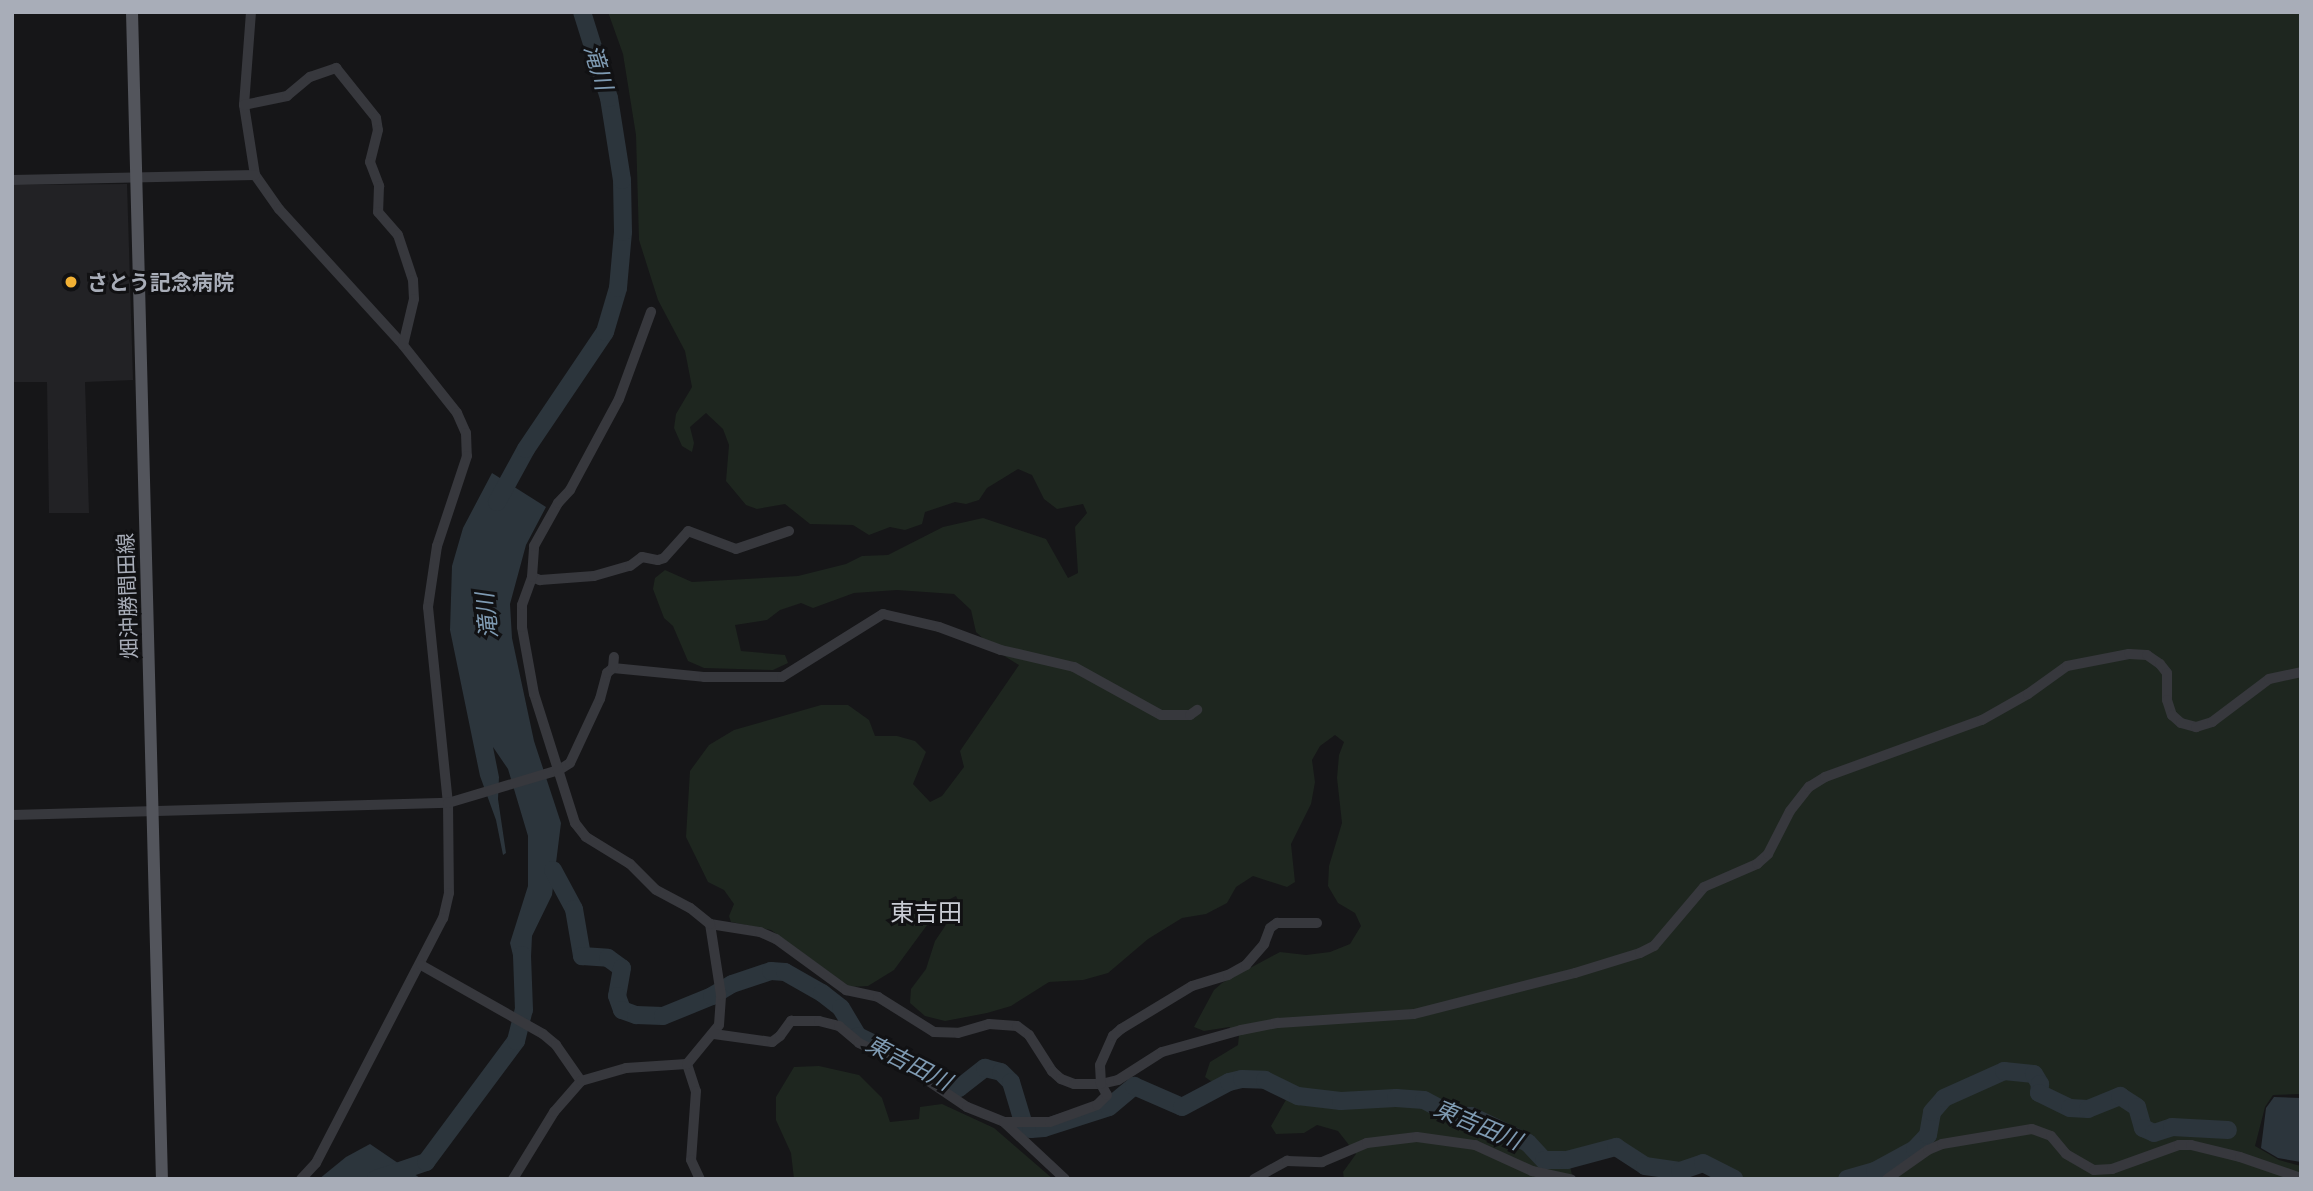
<!DOCTYPE html>
<meta charset="utf-8">
<style>
body{margin:0}
#map{position:relative;width:2313px;height:1191px;overflow:hidden;background:#161618;font-family:"Exo 2","Noto Sans JP",sans-serif}
div>[style]{position:absolute}
.built>*{inset:0;background:#222225}
.green>*{inset:0;background:#1e261f}
.water>*{inset:0;background:#2c353c}
.river>*{height:18px;margin:-9px;padding:0 9px;transform-origin:9px;border-radius:9px;background:#2c353c}
.minor>*{height:10px;margin:-5px;padding:0 5px;transform-origin:5px;border-radius:5px;background:#37383d}
.major>*{height:12px;margin:-6px;padding:0 6px;transform-origin:6px;border-radius:6px;background:#53555c}
.dots>*{width:19px;height:19px;translate:-50% -50%;box-sizing:border-box;border:4px solid #111113;border-radius:50%}
span{translate:-50% -50%;white-space:nowrap;text-align:center;line-height:1.15;-webkit-text-stroke:6px #111113;paint-order:stroke}
.poi-label{font-size:21px;color:#a8adb8;font-weight:700}
.left{translate:0 -50%;text-align:left}
.street-label{font-size:21px;color:#a8adb8}
.water-label{font-size:23px;color:#7f9bb3;font-style:italic}
.quarter-label{font-size:24px;color:#c9ccd4}
.frame{position:absolute;inset:0;border:14px solid #a8adb8;pointer-events:none}
</style>
<div id="map">
<div class="built">
<i style="clip-path:polygon(127px 184px,133px 380px,85px 382px,89px 513px,49px 513px,47px 382px,12px 382px,12px 185px)"></i>
</div>
<div class="green">
<i style="clip-path:polygon(608px 12px,2301px 12px,2301px 1094px,2273px 1095px,2265px 1107px,2255px 1146px,2279px 1160px,2301px 1166px,2301px 1179px,1743px 1179px,1701px 1158px,1667px 1165px,1642px 1157px,1620px 1143px,1593px 1147px,1569px 1162px,1573px 1179px,1344px 1179px,1343px 1172px,1356px 1154px,1338px 1131px,1317px 1125px,1304px 1133px,1276px 1134px,1271px 1126px,1291px 1091px,1282px 1082px,1256px 1074px,1215px 1084px,1205px 1077px,1210px 1062px,1238px 1045px,1239px 1035px,1229px 1027px,1204px 1031px,1194px 1027px,1214px 990px,1222px 983px,1280px 952px,1306px 955px,1330px 952px,1350px 944px,1361px 926px,1355px 913px,1338px 903px,1328px 886px,1329px 866px,1342px 823px,1337px 778px,1339px 755px,1344px 742px,1335px 735px,1320px 746px,1312px 760px,1315px 782px,1311px 804px,1291px 844px,1295px 882px,1287px 887px,1253px 876px,1236px 887px,1227px 903px,1206px 914px,1182px 918px,1148px 939px,1108px 973px,1083px 980px,1049px 982px,1011px 1006px,987px 1013px,945px 1021px,925px 1016px,910px 1003px,911px 989px,926px 969px,935px 941px,960px 904px,956px 896px,944px 902px,894px 970px,868px 986px,850px 987px,771px 930px,731px 922px,729px 916px,734px 904px,724px 890px,708px 882px,686px 837px,690px 771px,709px 745px,734px 730px,821px 705px,848px 705px,869px 720px,875px 736px,897px 736px,915px 741px,926px 752px,913px 784px,930px 802px,942px 796px,964px 767px,960px 751px,1019px 665px,998px 652px,976px 632px,971px 610px,954px 594px,897px 590px,854px 593px,813px 608px,801px 603px,780px 610px,767px 620px,735px 625px,741px 651px,785px 655px,788px 663px,773px 670px,704px 668px,688px 661px,673px 626px,664px 618px,653px 589px,655px 578px,665px 570px,692px 582px,798px 576px,846px 564px,862px 556px,888px 555px,943px 527px,983px 518px,1046px 539px,1068px 578px,1078px 573px,1075px 527px,1087px 513px,1083px 504px,1057px 509px,1044px 499px,1032px 475px,1018px 469px,987px 488px,979px 500px,966px 504px,955px 502px,925px 512px,922px 524px,905px 530px,890px 527px,869px 535px,853px 525px,810px 524px,785px 504px,757px 509px,746px 505px,726px 481px,729px 445px,723px 429px,706px 413px,690px 427px,694px 443px,692px 452px,682px 446px,674px 428px,676px 414px,692px 387px,685px 351px,658px 300px,639px 240px,636px 135px,623px 54px)"></i>
<i style="clip-path:polygon(819px 1066px,859px 1075px,882px 1098px,890px 1122px,919px 1119px,920px 1107px,942px 1104px,994px 1128px,1053px 1179px,794px 1179px,791px 1153px,776px 1120px,776px 1097px,794px 1067px)"></i>
</div>
<div class="water">
<i style="clip-path:polygon(492px 473px,546px 507px,526px 545px,510px 604px,512px 638px,534px 741px,561px 823px,552px 895px,532px 936px,530px 978px,518px 976px,510px 943px,528px 886px,528px 836px,508px 769px,493px 747px,499px 777px,498px 799px,506px 853px,503px 855px,496px 820px,480px 776px,450px 630px,452px 566px,463px 528px)"></i>
<i style="clip-path:polygon(2274px 1097px,2301px 1098px,2301px 1162px,2278px 1158px,2261px 1148px,2266px 1108px)"></i>
<i style="clip-path:polygon(370px 1144px,420px 1178px,319px 1179px,346px 1157px)"></i>
</div>
<div class="river">
<i style="left:497px;top:502px;width:60px;rotate:-61.3deg"></i>
<i style="left:526px;top:449px;width:141px;rotate:-56deg"></i>
<i style="left:605px;top:332px;width:46px;rotate:-73.5deg"></i>
<i style="left:618px;top:288px;width:56px;rotate:-84.9deg"></i>
<i style="left:623px;top:232px;width:52px;rotate:-91.1deg"></i>
<i style="left:622px;top:180px;width:83px;rotate:-99deg"></i>
<i style="left:609px;top:98px;width:90px;rotate:-107.4deg"></i>
<i style="left:553px;top:870px;width:44px;rotate:61.7deg"></i>
<i style="left:574px;top:909px;width:48px;rotate:80.3deg"></i>
<i style="left:582px;top:956px;width:26px;rotate:4deg"></i>
<i style="left:608px;top:958px;width:17px;rotate:36deg"></i>
<i style="left:622px;top:968px;width:28px;rotate:100deg"></i>
<i style="left:617px;top:996px;width:15px;rotate:70deg"></i>
<i style="left:622px;top:1010px;width:15px;rotate:20deg"></i>
<i style="left:636px;top:1015px;width:27px;rotate:2deg"></i>
<i style="left:663px;top:1016px;width:53px;rotate:-22.2deg"></i>
<i style="left:712px;top:996px;width:23px;rotate:-31deg"></i>
<i style="left:732px;top:984px;width:41px;rotate:-18.4deg"></i>
<i style="left:771px;top:971px;width:14px;rotate:4deg"></i>
<i style="left:785px;top:972px;width:43px;rotate:29.6deg"></i>
<i style="left:822px;top:993px;width:24px;rotate:38deg"></i>
<i style="left:841px;top:1008px;width:33px;rotate:59deg"></i>
<i style="left:858px;top:1036px;width:55px;rotate:26.1deg"></i>
<i style="left:907px;top:1060px;width:52px;rotate:32.5deg"></i>
<i style="left:951px;top:1088px;width:8px"></i>
<i style="left:959px;top:1088px;width:33px;rotate:-38deg"></i>
<i style="left:985px;top:1068px;width:16px;rotate:14deg"></i>
<i style="left:1001px;top:1072px;width:14px;rotate:45deg"></i>
<i style="left:1011px;top:1082px;width:45px;rotate:73.2deg"></i>
<i style="left:1024px;top:1125px;width:8px;rotate:30deg"></i>
<i style="left:1031px;top:1129px;width:13px;rotate:-4deg"></i>
<i style="left:1044px;top:1128px;width:68px;rotate:-17.9deg"></i>
<i style="left:1109px;top:1107px;width:33px;rotate:-40deg"></i>
<i style="left:1134px;top:1086px;width:52px;rotate:23.6deg"></i>
<i style="left:1182px;top:1107px;width:53px;rotate:-28deg"></i>
<i style="left:1229px;top:1082px;width:13px;rotate:-13deg"></i>
<i style="left:1242px;top:1079px;width:23px;rotate:2deg"></i>
<i style="left:1265px;top:1080px;width:37px;rotate:26deg"></i>
<i style="left:1298px;top:1096px;width:43px;rotate:6.6deg"></i>
<i style="left:1341px;top:1101px;width:55px;rotate:-3.1deg"></i>
<i style="left:1396px;top:1098px;width:28px;rotate:4deg"></i>
<i style="left:1424px;top:1100px;width:32px;rotate:28deg"></i>
<i style="left:1452px;top:1115px;width:19px;rotate:3deg"></i>
<i style="left:1471px;top:1116px;width:63px;rotate:25.3deg"></i>
<i style="left:1528px;top:1143px;width:23px;rotate:47deg"></i>
<i style="left:1544px;top:1160px;width:23px"></i>
<i style="left:1567px;top:1160px;width:51px;rotate:-14.9deg"></i>
<i style="left:1616px;top:1147px;width:35px;rotate:33deg"></i>
<i style="left:1645px;top:1166px;width:35px;rotate:8deg"></i>
<i style="left:1680px;top:1171px;width:24px;rotate:-19deg"></i>
<i style="left:1703px;top:1163px;width:35px;rotate:27deg"></i>
<i style="left:376px;top:1179px;width:53px;rotate:-18.8deg"></i>
<i style="left:426px;top:1162px;width:151px;rotate:-53.4deg"></i>
<i style="left:516px;top:1041px;width:32px;rotate:-76deg"></i>
<i style="left:524px;top:1010px;width:55px;rotate:-92.1deg"></i>
<i style="left:1847px;top:1179px;width:29px;rotate:-16deg"></i>
<i style="left:1875px;top:1171px;width:46px;rotate:-28.8deg"></i>
<i style="left:1915px;top:1149px;width:19px;rotate:-47deg"></i>
<i style="left:1928px;top:1135px;width:23px;rotate:-80deg"></i>
<i style="left:1932px;top:1112px;width:18px;rotate:-49deg"></i>
<i style="left:1944px;top:1098px;width:66px;rotate:-24.2deg"></i>
<i style="left:2004px;top:1071px;width:30px;rotate:6deg"></i>
<i style="left:2034px;top:1074px;width:12px;rotate:59deg"></i>
<i style="left:2040px;top:1084px;width:9px;rotate:96deg"></i>
<i style="left:2039px;top:1093px;width:34px;rotate:26deg"></i>
<i style="left:2070px;top:1108px;width:18px;rotate:3deg"></i>
<i style="left:2088px;top:1109px;width:35px;rotate:-22deg"></i>
<i style="left:2120px;top:1096px;width:20px;rotate:33deg"></i>
<i style="left:2137px;top:1107px;width:22px;rotate:74deg"></i>
<i style="left:2143px;top:1128px;width:12px;rotate:24deg"></i>
<i style="left:2154px;top:1133px;width:19px;rotate:-18deg"></i>
<i style="left:2172px;top:1127px;width:56px;rotate:3.1deg"></i>
</div>
<div class="minor">
<i style="left:251px;top:12px;width:93px;rotate:94.3deg"></i>
<i style="left:244px;top:105px;width:71px;rotate:81.1deg"></i>
<i style="left:255px;top:175px;width:42px;rotate:54.8deg"></i>
<i style="left:279px;top:209px;width:184px;rotate:47.6deg"></i>
<i style="left:403px;top:345px;width:87px;rotate:51.5deg"></i>
<i style="left:457px;top:413px;width:22px;rotate:66deg"></i>
<i style="left:466px;top:433px;width:23px;rotate:88deg"></i>
<i style="left:467px;top:456px;width:95px;rotate:108.4deg"></i>
<i style="left:437px;top:546px;width:62px;rotate:98.4deg"></i>
<i style="left:428px;top:607px;width:197px;rotate:84.2deg"></i>
<i style="left:448px;top:803px;width:90px;rotate:89.4deg"></i>
<i style="left:449px;top:893px;width:26px;rotate:103deg"></i>
<i style="left:443px;top:918px;width:276px;rotate:117.4deg"></i>
<i style="left:316px;top:1163px;width:22px;rotate:133deg"></i>
<i style="left:244px;top:105px;width:44px;rotate:-11.8deg"></i>
<i style="left:287px;top:96px;width:30px;rotate:-40deg"></i>
<i style="left:310px;top:77px;width:28px;rotate:-19deg"></i>
<i style="left:336px;top:68px;width:64px;rotate:51.3deg"></i>
<i style="left:376px;top:118px;width:12px;rotate:81deg"></i>
<i style="left:378px;top:130px;width:33px;rotate:104deg"></i>
<i style="left:370px;top:162px;width:26px;rotate:69deg"></i>
<i style="left:379px;top:186px;width:26px;rotate:92deg"></i>
<i style="left:378px;top:212px;width:30px;rotate:49deg"></i>
<i style="left:398px;top:235px;width:47px;rotate:71.6deg"></i>
<i style="left:413px;top:280px;width:19px;rotate:87deg"></i>
<i style="left:414px;top:299px;width:47px;rotate:103.4deg"></i>
<i style="left:12px;top:180px;width:243px;rotate:-1.2deg"></i>
<i style="left:532px;top:577px;width:9px;rotate:21deg"></i>
<i style="left:540px;top:580px;width:54px;rotate:-4.2deg"></i>
<i style="left:594px;top:576px;width:37px;rotate:-16deg"></i>
<i style="left:630px;top:566px;width:15px;rotate:-37deg"></i>
<i style="left:642px;top:557px;width:16px;rotate:11deg"></i>
<i style="left:658px;top:560px;width:6px;rotate:-18deg"></i>
<i style="left:664px;top:558px;width:36px;rotate:-48deg"></i>
<i style="left:688px;top:531px;width:51px;rotate:20.6deg"></i>
<i style="left:736px;top:549px;width:56px;rotate:-18.8deg"></i>
<i style="left:613px;top:668px;width:91px;rotate:5.6deg"></i>
<i style="left:704px;top:677px;width:78px"></i>
<i style="left:782px;top:677px;width:119px;rotate:-32deg"></i>
<i style="left:883px;top:614px;width:57px;rotate:13.1deg"></i>
<i style="left:939px;top:627px;width:66px;rotate:20.4deg"></i>
<i style="left:1001px;top:650px;width:75px;rotate:13.1deg"></i>
<i style="left:1074px;top:667px;width:99px;rotate:28.9deg"></i>
<i style="left:1161px;top:715px;width:29px"></i>
<i style="left:1190px;top:715px;width:9px;rotate:-36deg"></i>
<i style="left:12px;top:815px;width:436px;rotate:-1.6deg"></i>
<i style="left:448px;top:803px;width:116px;rotate:-16.6deg"></i>
<i style="left:559px;top:770px;width:13px;rotate:-32deg"></i>
<i style="left:570px;top:763px;width:71px;rotate:-64.9deg"></i>
<i style="left:600px;top:699px;width:27px;rotate:-75deg"></i>
<i style="left:607px;top:673px;width:8px;rotate:-40deg"></i>
<i style="left:613px;top:668px;width:11px;rotate:-85deg"></i>
<i style="left:710px;top:924px;width:51px;rotate:9.1deg"></i>
<i style="left:760px;top:932px;width:17px;rotate:24deg"></i>
<i style="left:776px;top:939px;width:87px;rotate:36.1deg"></i>
<i style="left:846px;top:990px;width:33px;rotate:12deg"></i>
<i style="left:878px;top:997px;width:66px;rotate:32deg"></i>
<i style="left:934px;top:1032px;width:24px;rotate:2deg"></i>
<i style="left:958px;top:1033px;width:32px;rotate:-16deg"></i>
<i style="left:989px;top:1024px;width:28px;rotate:4deg"></i>
<i style="left:1017px;top:1026px;width:15px;rotate:37deg"></i>
<i style="left:1029px;top:1035px;width:43px;rotate:57.4deg"></i>
<i style="left:1052px;top:1071px;width:12px;rotate:42deg"></i>
<i style="left:1061px;top:1079px;width:14px;rotate:21deg"></i>
<i style="left:1074px;top:1084px;width:27px"></i>
<i style="left:1101px;top:1084px;width:17px;rotate:-13deg"></i>
<i style="left:1118px;top:1080px;width:52px;rotate:-32.5deg"></i>
<i style="left:1162px;top:1052px;width:82px;rotate:-15.6deg"></i>
<i style="left:1241px;top:1030px;width:38px;rotate:-11deg"></i>
<i style="left:1278px;top:1023px;width:136px;rotate:-3.8deg"></i>
<i style="left:1414px;top:1014px;width:166px;rotate:-14.3deg"></i>
<i style="left:1575px;top:973px;width:68px;rotate:-17.1deg"></i>
<i style="left:1640px;top:953px;width:16px;rotate:-27deg"></i>
<i style="left:1654px;top:946px;width:77px;rotate:-49.7deg"></i>
<i style="left:1704px;top:887px;width:58px;rotate:-23.5deg"></i>
<i style="left:1757px;top:864px;width:15px;rotate:-42deg"></i>
<i style="left:1768px;top:854px;width:48px;rotate:-62.9deg"></i>
<i style="left:1790px;top:811px;width:31px;rotate:-52deg"></i>
<i style="left:1809px;top:787px;width:19px;rotate:-32deg"></i>
<i style="left:1825px;top:777px;width:167px;rotate:-20deg"></i>
<i style="left:1982px;top:720px;width:53px;rotate:-29.5deg"></i>
<i style="left:2028px;top:694px;width:48px;rotate:-35.7deg"></i>
<i style="left:2067px;top:666px;width:63px;rotate:-11deg"></i>
<i style="left:2129px;top:654px;width:18px;rotate:3deg"></i>
<i style="left:2147px;top:655px;width:16px;rotate:35deg"></i>
<i style="left:2160px;top:664px;width:11px;rotate:52deg"></i>
<i style="left:2167px;top:673px;width:27px;rotate:90deg"></i>
<i style="left:2167px;top:700px;width:16px;rotate:72deg"></i>
<i style="left:2172px;top:715px;width:12px;rotate:42deg"></i>
<i style="left:2181px;top:723px;width:16px;rotate:15deg"></i>
<i style="left:2196px;top:727px;width:17px;rotate:-17deg"></i>
<i style="left:2212px;top:722px;width:71px;rotate:-37deg"></i>
<i style="left:2269px;top:679px;width:33px;rotate:-12deg"></i>
<i style="left:421px;top:965px;width:140px;rotate:29.5deg"></i>
<i style="left:543px;top:1034px;width:17px;rotate:40deg"></i>
<i style="left:556px;top:1045px;width:44px;rotate:55.2deg"></i>
<i style="left:714px;top:1034px;width:59px;rotate:7.9deg"></i>
<i style="left:772px;top:1042px;width:10px;rotate:-37deg"></i>
<i style="left:780px;top:1036px;width:19px;rotate:-54deg"></i>
<i style="left:791px;top:1021px;width:28px"></i>
<i style="left:819px;top:1021px;width:21px;rotate:14deg"></i>
<i style="left:839px;top:1026px;width:26px;rotate:40deg"></i>
<i style="left:859px;top:1043px;width:51px;rotate:25.6deg"></i>
<i style="left:905px;top:1065px;width:75px;rotate:34.1deg"></i>
<i style="left:967px;top:1107px;width:40px;rotate:22deg"></i>
<i style="left:1004px;top:1122px;width:83px;rotate:43.1deg"></i>
<i style="left:687px;top:1064px;width:28px;rotate:72deg"></i>
<i style="left:696px;top:1091px;width:69px;rotate:94.1deg"></i>
<i style="left:691px;top:1160px;width:21px;rotate:65deg"></i>
<i style="left:1004px;top:1122px;width:46px"></i>
<i style="left:1050px;top:1122px;width:50px;rotate:-19.9deg"></i>
<i style="left:1097px;top:1105px;width:14px;rotate:-45deg"></i>
<i style="left:1107px;top:1095px;width:13px;rotate:-119deg"></i>
<i style="left:1101px;top:1084px;width:19px;rotate:-93deg"></i>
<i style="left:1100px;top:1065px;width:32px;rotate:-66deg"></i>
<i style="left:1113px;top:1036px;width:11px;rotate:-41deg"></i>
<i style="left:1121px;top:1029px;width:83px;rotate:-31.2deg"></i>
<i style="left:1192px;top:986px;width:38px;rotate:-17deg"></i>
<i style="left:1228px;top:975px;width:21px;rotate:-29deg"></i>
<i style="left:1246px;top:965px;width:28px;rotate:-49deg"></i>
<i style="left:1264px;top:944px;width:17px;rotate:-69deg"></i>
<i style="left:1270px;top:928px;width:9px;rotate:-36deg"></i>
<i style="left:1277px;top:923px;width:40px"></i>
<i style="left:513px;top:1179px;width:79px;rotate:-58.5deg"></i>
<i style="left:554px;top:1112px;width:41px;rotate:-48.9deg"></i>
<i style="left:581px;top:1081px;width:47px;rotate:-16.1deg"></i>
<i style="left:626px;top:1068px;width:61px;rotate:-3.8deg"></i>
<i style="left:687px;top:1064px;width:50px;rotate:-50.6deg"></i>
<i style="left:719px;top:1025px;width:30px;rotate:-86deg"></i>
<i style="left:721px;top:995px;width:72px;rotate:-98.8deg"></i>
<i style="left:710px;top:924px;width:26px;rotate:-141deg"></i>
<i style="left:690px;top:908px;width:38px;rotate:-152deg"></i>
<i style="left:656px;top:890px;width:37px;rotate:-135deg"></i>
<i style="left:630px;top:864px;width:52px;rotate:-148.5deg"></i>
<i style="left:586px;top:837px;width:18px;rotate:-128deg"></i>
<i style="left:575px;top:823px;width:135px;rotate:-107.6deg"></i>
<i style="left:534px;top:694px;width:68px;rotate:-100.2deg"></i>
<i style="left:522px;top:627px;width:22px;rotate:-90deg"></i>
<i style="left:522px;top:605px;width:30px;rotate:-70deg"></i>
<i style="left:532px;top:577px;width:31px;rotate:-86deg"></i>
<i style="left:534px;top:546px;width:49px;rotate:-60.8deg"></i>
<i style="left:558px;top:503px;width:18px;rotate:-47deg"></i>
<i style="left:570px;top:490px;width:103px;rotate:-61.7deg"></i>
<i style="left:619px;top:399px;width:93px;rotate:-69.8deg"></i>
<i style="left:1254px;top:1179px;width:38px;rotate:-29deg"></i>
<i style="left:1287px;top:1161px;width:35px;rotate:2deg"></i>
<i style="left:1322px;top:1162px;width:49px;rotate:-22.9deg"></i>
<i style="left:1367px;top:1143px;width:50px;rotate:-6.8deg"></i>
<i style="left:1417px;top:1137px;width:59px;rotate:7.9deg"></i>
<i style="left:1475px;top:1145px;width:63px;rotate:24.5deg"></i>
<i style="left:1532px;top:1171px;width:40px;rotate:12deg"></i>
<i style="left:1887px;top:1179px;width:50px;rotate:-35.3deg"></i>
<i style="left:1928px;top:1150px;width:15px;rotate:-23deg"></i>
<i style="left:1942px;top:1144px;width:91px;rotate:-9.5deg"></i>
<i style="left:2032px;top:1129px;width:20px;rotate:20deg"></i>
<i style="left:2051px;top:1136px;width:23px;rotate:50deg"></i>
<i style="left:2066px;top:1154px;width:32px;rotate:30deg"></i>
<i style="left:2094px;top:1170px;width:18px;rotate:-3deg"></i>
<i style="left:2112px;top:1169px;width:71px;rotate:-19.7deg"></i>
<i style="left:2179px;top:1145px;width:12px"></i>
<i style="left:2191px;top:1145px;width:50px;rotate:13.8deg"></i>
<i style="left:2240px;top:1157px;width:65px;rotate:19deg"></i>
</div>
<div class="major">
<i style="left:132px;top:12px;width:1167px;rotate:88.53deg"></i>
</div>
<div class="dots">
<i style="left:71px;top:282px;background:#f2b134"></i>
</div>
<div class="poi-label">
<span class="left" style="left:87px;top:282px">さとう記念病院</span>
</div>
<div class="street-label">
<span style="left:127px;top:596px;rotate:-92deg">畑沖勝間田線</span>
</div>
<div class="water-label">
<span style="left:599px;top:67px;rotate:73deg">滝川</span>
<span style="left:486px;top:616px;rotate:-96deg">滝川</span>
<span style="left:909px;top:1062px;rotate:27deg">東吉田川</span>
<span style="left:1478px;top:1124px;rotate:23deg">東吉田川</span>
</div>
<div class="quarter-label">
<span style="left:926px;top:912px">東吉田</span>
</div>
<div class="frame"></div>
</div>
